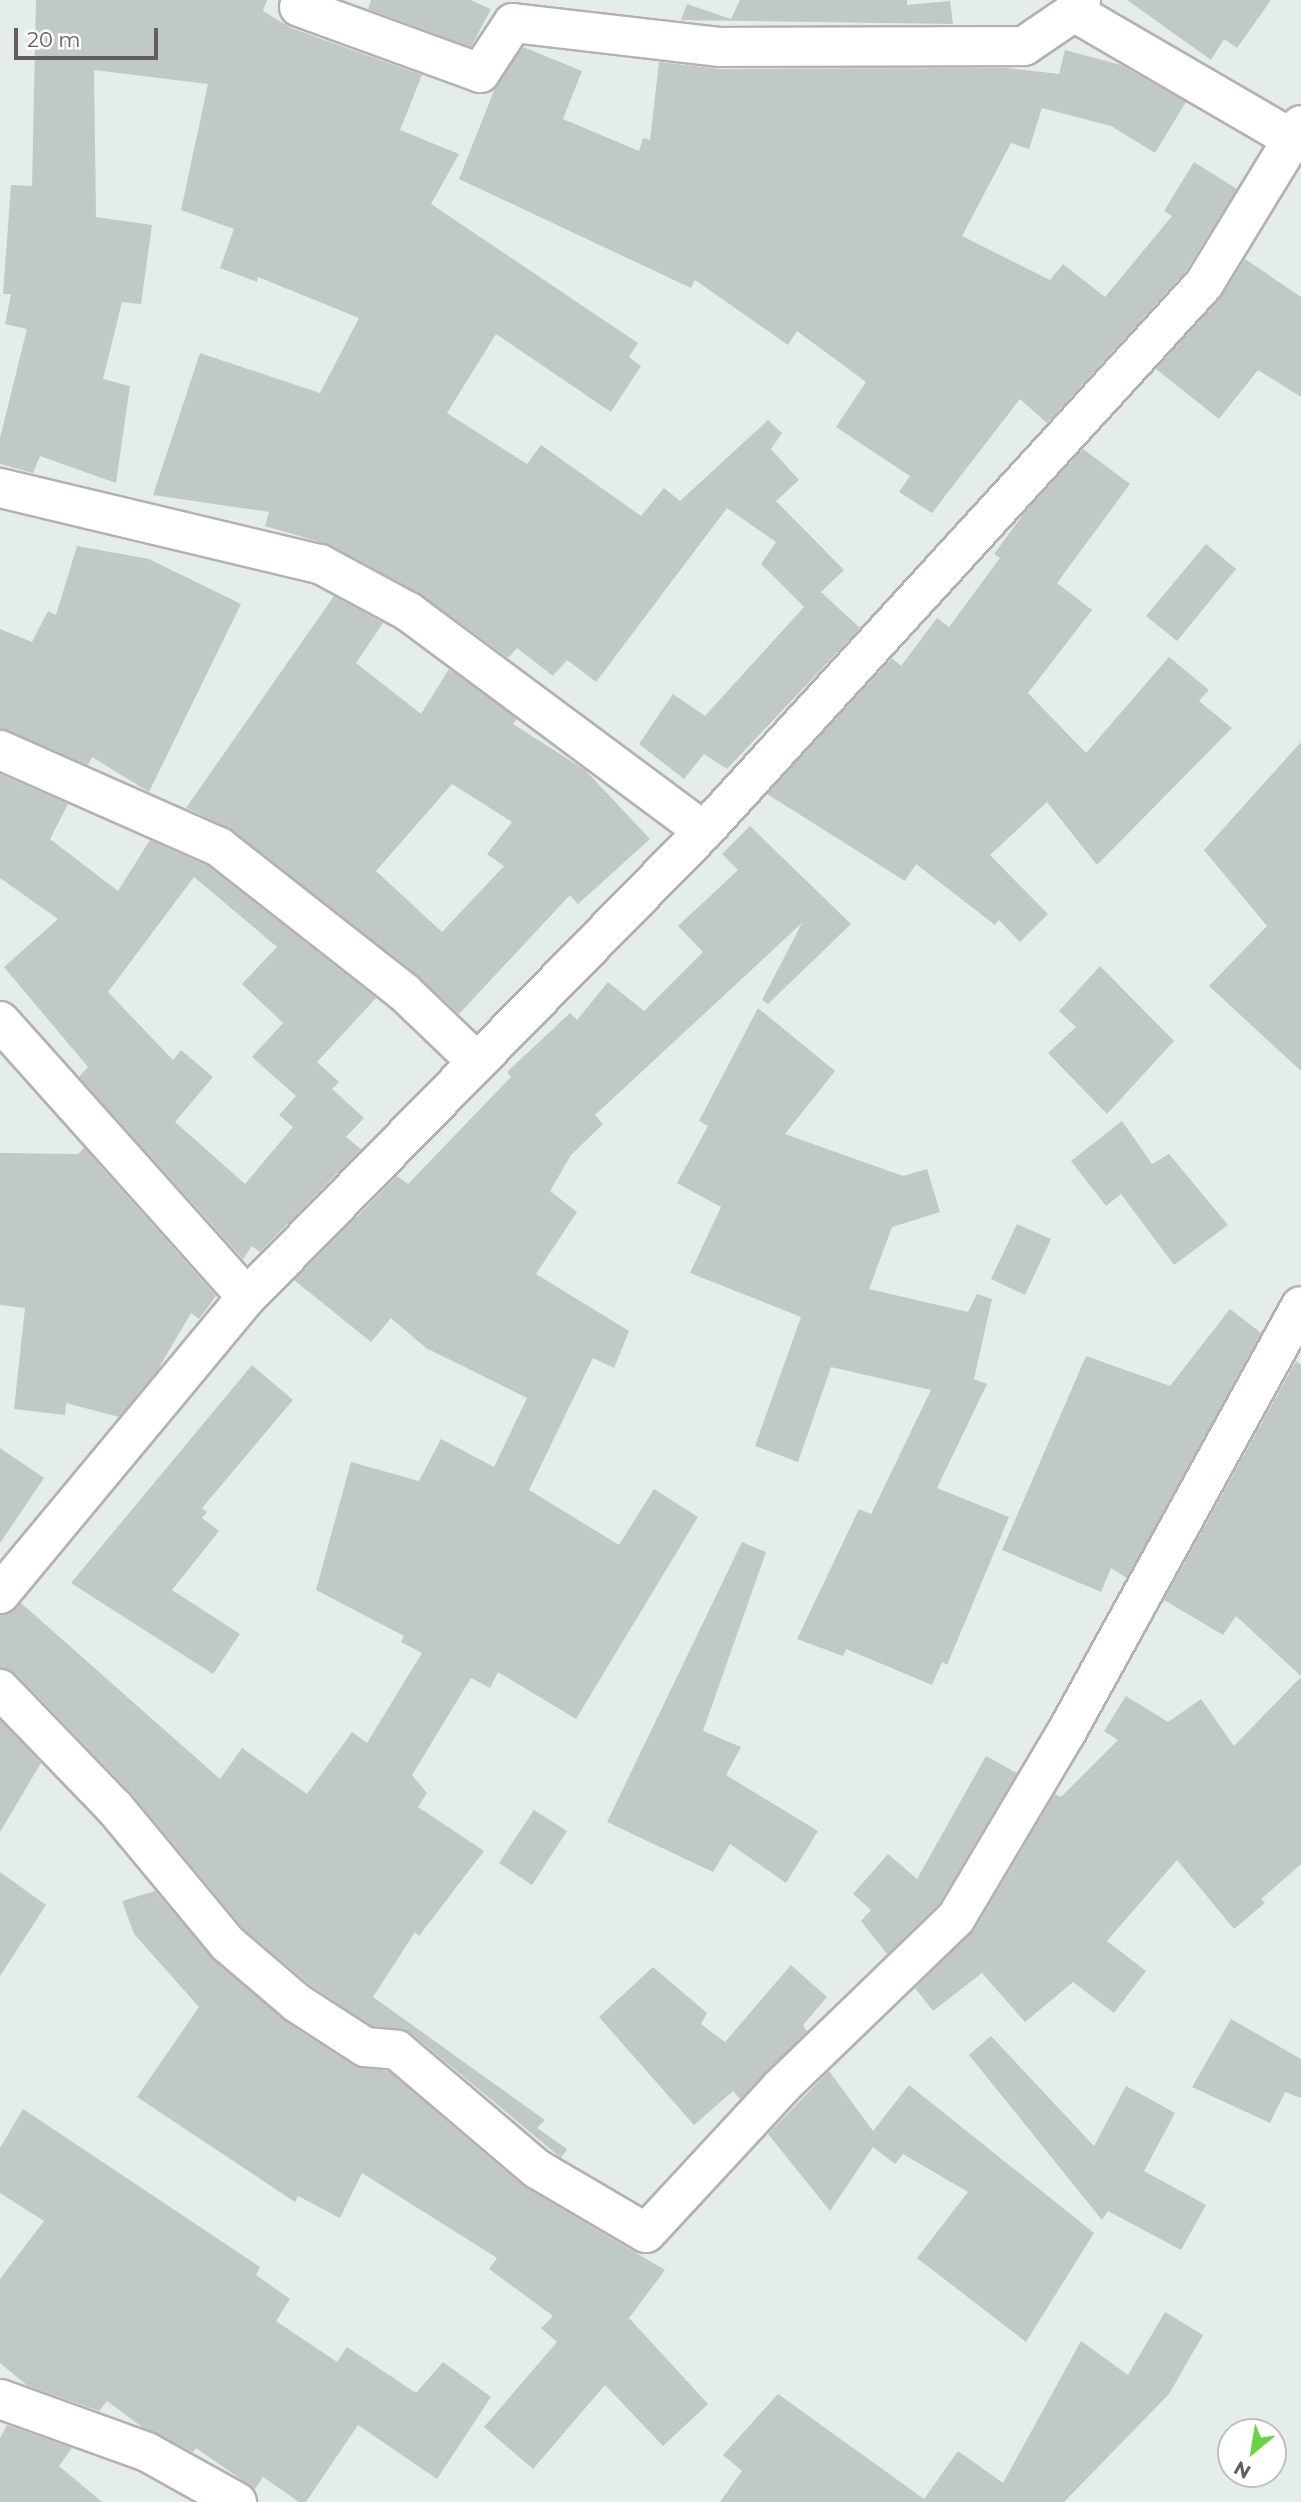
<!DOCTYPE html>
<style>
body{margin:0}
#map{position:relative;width:1301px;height:2502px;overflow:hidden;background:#e5ede8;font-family:Montserrat,sans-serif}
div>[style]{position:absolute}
.building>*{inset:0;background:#c1c9c4}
.roads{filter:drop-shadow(2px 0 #b5b0b4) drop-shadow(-2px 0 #b5b0b4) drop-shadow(0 2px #b5b0b4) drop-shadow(0 -2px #b5b0b4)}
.minor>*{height:38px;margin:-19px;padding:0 19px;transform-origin:19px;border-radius:19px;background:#fff}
span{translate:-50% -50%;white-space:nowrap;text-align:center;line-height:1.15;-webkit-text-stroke:5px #fff;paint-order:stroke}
.north{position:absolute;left:1217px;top:2418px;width:70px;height:70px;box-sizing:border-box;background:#fff;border:2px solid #c1bec0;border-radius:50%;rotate:210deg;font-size:19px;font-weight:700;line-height:28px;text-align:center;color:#635d62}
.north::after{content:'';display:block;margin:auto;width:24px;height:32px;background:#67d543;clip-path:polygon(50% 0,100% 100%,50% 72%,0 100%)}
.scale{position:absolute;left:14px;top:28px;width:144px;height:32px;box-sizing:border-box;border:4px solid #635d62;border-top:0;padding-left:9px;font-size:21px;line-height:24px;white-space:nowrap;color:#635d62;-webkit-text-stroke:5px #fff;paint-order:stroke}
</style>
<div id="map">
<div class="building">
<i style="clip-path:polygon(36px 0,267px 0,263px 11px,291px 28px,422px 75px,400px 130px,459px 154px,431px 204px,638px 343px,629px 357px,641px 366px,611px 412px,496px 334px,447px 413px,527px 464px,541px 445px,641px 516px,664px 488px,680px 501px,768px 420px,782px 433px,771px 449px,799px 480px,776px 501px,844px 570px,821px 592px,860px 628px,727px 769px,704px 754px,684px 779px,639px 744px,673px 694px,705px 716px,804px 607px,761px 564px,776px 542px,727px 508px,596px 682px,567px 660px,553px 676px,517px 648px,508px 658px,419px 593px,330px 545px,265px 526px,269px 512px,153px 495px,200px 353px,320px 393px,359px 318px,258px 277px,257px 282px,220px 268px,234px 229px,181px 210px,208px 84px,94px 70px,96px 217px,152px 225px,141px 304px,122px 302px,103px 379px,130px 386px,116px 483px,40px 456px,33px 473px,0 464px,0 438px,27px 329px,5px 324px,11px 294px,3px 294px,11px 185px,32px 186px)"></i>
<i style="clip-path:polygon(371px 0,470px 0,491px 9px,471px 47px,368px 9px)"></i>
<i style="clip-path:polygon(740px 0,907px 0,907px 5px,950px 1px,953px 24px,681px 20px,687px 4px,731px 19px)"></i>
<i style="clip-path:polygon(1127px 0,1271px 0,1237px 48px,1224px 39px,1211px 60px)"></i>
<i style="clip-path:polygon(523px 47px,582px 71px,563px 119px,639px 151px,643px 138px,650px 140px,659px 62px,721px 69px,1007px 68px,1059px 74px,1065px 50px,1121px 65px,1186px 102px,1155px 153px,1111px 126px,1042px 108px,1029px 149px,1011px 143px,962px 236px,1050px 280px,1063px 264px,1105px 297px,1172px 216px,1164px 211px,1194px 162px,1237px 189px,1186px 271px,1047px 423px,1020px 399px,932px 513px,899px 492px,910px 476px,836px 427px,866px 382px,797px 331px,788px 345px,695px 280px,691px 288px,459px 179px,495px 88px)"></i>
<i style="clip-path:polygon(1245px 259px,1301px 297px,1301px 397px,1258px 370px,1219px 419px,1156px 369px,1220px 299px)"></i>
<i style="clip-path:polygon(1083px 449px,1130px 484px,1057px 583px,1092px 610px,1028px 693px,1086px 753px,1169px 657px,1209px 690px,1199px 701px,1232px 728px,1097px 865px,1047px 802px,990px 855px,1048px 914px,1020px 942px,999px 920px,995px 925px,916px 864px,905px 881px,767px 794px,892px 658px,901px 666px,937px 618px,949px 627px,1000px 558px,994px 554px,1025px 512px)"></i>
<i style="clip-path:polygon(1206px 544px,1236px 569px,1177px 641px,1146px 616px)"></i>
<i style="clip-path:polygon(77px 546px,149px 559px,241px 604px,149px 792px,92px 757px,88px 765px,0 729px,0 629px,32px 642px,48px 611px,56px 615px)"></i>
<i style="clip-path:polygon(evenodd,334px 596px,383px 623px,356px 663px,421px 714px,449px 669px,517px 719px,513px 724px,585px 770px,650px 839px,578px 904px,570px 895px,459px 1014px,417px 975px,232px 830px,186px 808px,334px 596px,452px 784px,512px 822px,487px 854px,504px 866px,442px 932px,376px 871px,452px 784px)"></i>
<i style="clip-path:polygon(1301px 742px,1301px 1071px,1209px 986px,1267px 926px,1204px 850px)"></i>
<i style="clip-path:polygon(evenodd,0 774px,68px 804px,50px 839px,118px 891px,150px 840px,208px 866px,376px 998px,317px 1062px,339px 1082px,332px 1089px,364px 1118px,346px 1137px,361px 1149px,260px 1252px,252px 1246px,243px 1259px,79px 1077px,88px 1067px,4px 967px,58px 919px,0 878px,0 774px,194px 877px,277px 947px,242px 984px,283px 1023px,252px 1057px,296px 1096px,279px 1115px,293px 1127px,245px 1184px,175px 1122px,213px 1077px,181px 1050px,173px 1060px,108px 992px,194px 877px)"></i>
<i style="clip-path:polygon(750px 826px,851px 924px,768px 1004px,762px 1000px,802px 923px,595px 1115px,603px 1124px,571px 1155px,550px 1191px,577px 1212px,536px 1274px,629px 1331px,614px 1368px,593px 1358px,529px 1490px,619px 1545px,654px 1489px,698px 1517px,576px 1719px,498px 1672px,490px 1688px,471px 1678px,412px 1775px,427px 1793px,418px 1807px,484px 1851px,419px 1936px,415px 1932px,373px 1997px,545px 2120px,537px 2128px,567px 2149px,561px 2158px,411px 2033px,372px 2026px,310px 1985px,244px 1929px,131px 1793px,16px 1674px,0 1668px,0 1615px,21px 1603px,220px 1779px,242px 1748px,307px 1794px,352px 1732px,367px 1743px,422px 1653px,401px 1642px,404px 1636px,316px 1590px,351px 1462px,419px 1481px,441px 1439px,494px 1467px,527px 1398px,426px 1348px,391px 1318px,371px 1342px,294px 1280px,397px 1176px,408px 1184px,511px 1077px,507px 1072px,570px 1013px,577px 1020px,608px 982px,644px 1011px,703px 952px,678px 926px,738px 870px,722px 854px)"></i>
<i style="clip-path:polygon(1100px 966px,1174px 1041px,1107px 1114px,1048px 1053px,1076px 1027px,1059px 1011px)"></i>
<i style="clip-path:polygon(758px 1008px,835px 1071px,785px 1134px,903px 1176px,927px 1169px,940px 1212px,892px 1227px,869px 1289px,968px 1312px,977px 1294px,992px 1299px,974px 1379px,987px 1384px,937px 1488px,1009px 1517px,947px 1665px,942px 1662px,932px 1685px,846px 1649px,843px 1656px,797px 1639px,859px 1509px,871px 1514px,931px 1390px,831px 1367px,798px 1462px,755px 1446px,801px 1317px,690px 1273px,721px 1207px,677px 1183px,708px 1126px,699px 1121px)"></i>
<i style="clip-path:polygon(1122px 1121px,1152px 1164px,1169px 1154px,1228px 1225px,1174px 1265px,1121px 1194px,1106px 1206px,1071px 1161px)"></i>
<i style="clip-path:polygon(84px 1148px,216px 1296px,199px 1319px,191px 1313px,157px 1371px,119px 1417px,66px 1403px,65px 1415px,14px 1409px,25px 1308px,0 1305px,0 1153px,78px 1154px)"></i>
<i style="clip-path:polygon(1017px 1224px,1051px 1239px,1025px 1295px,991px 1279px)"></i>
<i style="clip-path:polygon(1230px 1309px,1261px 1333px,1127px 1578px,1111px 1568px,1101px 1592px,1002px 1550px,1086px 1356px,1170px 1386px)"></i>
<i style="clip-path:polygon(1296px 1361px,1301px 1365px,1301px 1676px,1236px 1616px,1223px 1635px,1164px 1600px)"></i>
<i style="clip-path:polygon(252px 1365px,293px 1400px,202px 1508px,207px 1512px,202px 1518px,219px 1531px,172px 1590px,240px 1634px,213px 1674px,71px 1583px)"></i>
<i style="clip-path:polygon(0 1448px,44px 1478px,0 1543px)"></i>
<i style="clip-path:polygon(742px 1542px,766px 1552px,703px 1731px,741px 1747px,726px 1775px,818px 1831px,786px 1883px,730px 1844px,713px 1872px,607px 1822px)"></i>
<i style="clip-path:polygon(1301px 1677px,1301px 1864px,1261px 1899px,1265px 1903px,1234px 1929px,1177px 1860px,1107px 1941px,1146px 1971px,1114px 2013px,1073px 1982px,1025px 2022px,982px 1973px,933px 2011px,915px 1988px,975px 1929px,1055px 1794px,1061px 1797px,1118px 1740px,1104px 1731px,1126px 1696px,1168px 1722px,1201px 1699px,1234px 1746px)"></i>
<i style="clip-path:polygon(0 1720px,41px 1763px,0 1832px)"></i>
<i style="clip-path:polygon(986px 1756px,1017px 1773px,939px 1904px,887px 1954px,861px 1921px,871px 1910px,853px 1894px,888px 1854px,917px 1879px)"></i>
<i style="clip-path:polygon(534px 1810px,567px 1831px,532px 1885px,499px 1863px)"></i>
<i style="clip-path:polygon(0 1872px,46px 1905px,0 1976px)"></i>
<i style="clip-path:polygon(155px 1891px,214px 1960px,285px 2021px,354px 2066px,388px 2071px,523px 2186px,665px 2270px,629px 2318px,708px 2404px,663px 2446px,605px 2385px,533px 2469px,484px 2427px,557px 2342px,541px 2328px,553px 2316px,489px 2269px,497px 2258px,362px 2173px,340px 2218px,298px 2196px,295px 2202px,137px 2097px,199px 2007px,134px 1934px,122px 1901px)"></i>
<i style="clip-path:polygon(791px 1965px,827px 1997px,803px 2025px,807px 2032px,740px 2099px,733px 2091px,694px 2125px,599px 2017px,653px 1967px,707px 2013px,701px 2024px,725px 2042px)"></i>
<i style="clip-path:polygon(1231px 2019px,1301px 2059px,1301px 2098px,1285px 2092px,1270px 2123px,1192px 2087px)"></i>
<i style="clip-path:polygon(991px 2036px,1094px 2146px,1126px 2086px,1175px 2113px,1144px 2171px,1206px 2205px,1181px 2250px,1108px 2211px,1102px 2220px,969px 2055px)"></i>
<i style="clip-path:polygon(829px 2071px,873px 2131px,909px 2085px,1094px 2233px,1026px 2342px,917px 2258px,968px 2192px,903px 2154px,895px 2164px,873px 2147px,830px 2211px,768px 2134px)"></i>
<i style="clip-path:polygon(23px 2109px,260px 2267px,256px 2275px,290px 2299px,276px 2321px,337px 2362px,347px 2347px,416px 2393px,443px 2362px,491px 2397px,437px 2479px,358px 2425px,306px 2502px,299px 2502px,263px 2477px,255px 2489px,196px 2448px,193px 2452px,142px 2427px,107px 2401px,99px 2411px,28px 2386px,0 2363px,0 2279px,44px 2221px,0 2193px,0 2148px)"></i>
<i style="clip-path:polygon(1165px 2312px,1203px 2335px,1169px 2394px,1064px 2502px,720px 2502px,742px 2471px,723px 2455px,778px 2394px,924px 2499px,958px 2451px,1003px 2483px,1081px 2341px,1128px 2375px)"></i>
<i style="clip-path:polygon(7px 2425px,72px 2448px,59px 2466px,102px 2502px,0 2502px,0 2438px)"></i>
</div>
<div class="roads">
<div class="minor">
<i style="left:299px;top:7px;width:193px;rotate:20deg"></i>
<i style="left:480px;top:73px;width:60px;rotate:-56.6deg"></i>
<i style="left:513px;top:23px;width:209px;rotate:6.6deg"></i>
<i style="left:721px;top:47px;width:303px;rotate:-0.2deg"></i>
<i style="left:1024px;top:46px;width:60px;rotate:-34.2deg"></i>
<i style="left:1074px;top:12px;width:14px;rotate:-60deg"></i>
<i style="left:1074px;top:12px;width:252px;rotate:30.2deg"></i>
<i style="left:0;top:488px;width:329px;rotate:13.4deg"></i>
<i style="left:320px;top:564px;width:101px;rotate:28.3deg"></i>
<i style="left:409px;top:612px;width:367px;rotate:36.6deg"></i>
<i style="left:0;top:750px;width:240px;rotate:23.9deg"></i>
<i style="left:219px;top:847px;width:235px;rotate:38.1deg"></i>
<i style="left:404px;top:992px;width:100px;rotate:43.8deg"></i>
<i style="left:0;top:1021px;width:370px;rotate:48.2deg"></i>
<i style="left:0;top:1594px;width:386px;rotate:-50.3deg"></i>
<i style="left:247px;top:1297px;width:653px;rotate:-45.56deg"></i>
<i style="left:704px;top:831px;width:741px;rotate:-47.57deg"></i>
<i style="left:1204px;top:284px;width:186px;rotate:-58.6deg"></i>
<i style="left:0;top:1689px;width:165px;rotate:46deg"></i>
<i style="left:115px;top:1808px;width:177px;rotate:50.3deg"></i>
<i style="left:228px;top:1944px;width:91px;rotate:40.5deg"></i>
<i style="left:297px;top:2003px;width:81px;rotate:32.9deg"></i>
<i style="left:365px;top:2047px;width:32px;rotate:5deg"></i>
<i style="left:397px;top:2050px;width:184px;rotate:40.4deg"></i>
<i style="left:537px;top:2169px;width:126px;rotate:30.4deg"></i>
<i style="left:646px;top:2233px;width:199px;rotate:-47.2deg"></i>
<i style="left:781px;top:2087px;width:243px;rotate:-44deg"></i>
<i style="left:956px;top:1918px;width:215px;rotate:-59.3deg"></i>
<i style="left:1066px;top:1733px;width:487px;rotate:-61.2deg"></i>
<i style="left:0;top:2399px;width:156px;rotate:19.8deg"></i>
<i style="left:147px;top:2452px;width:103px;rotate:29.1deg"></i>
</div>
</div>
<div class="north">N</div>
<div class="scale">20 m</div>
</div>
